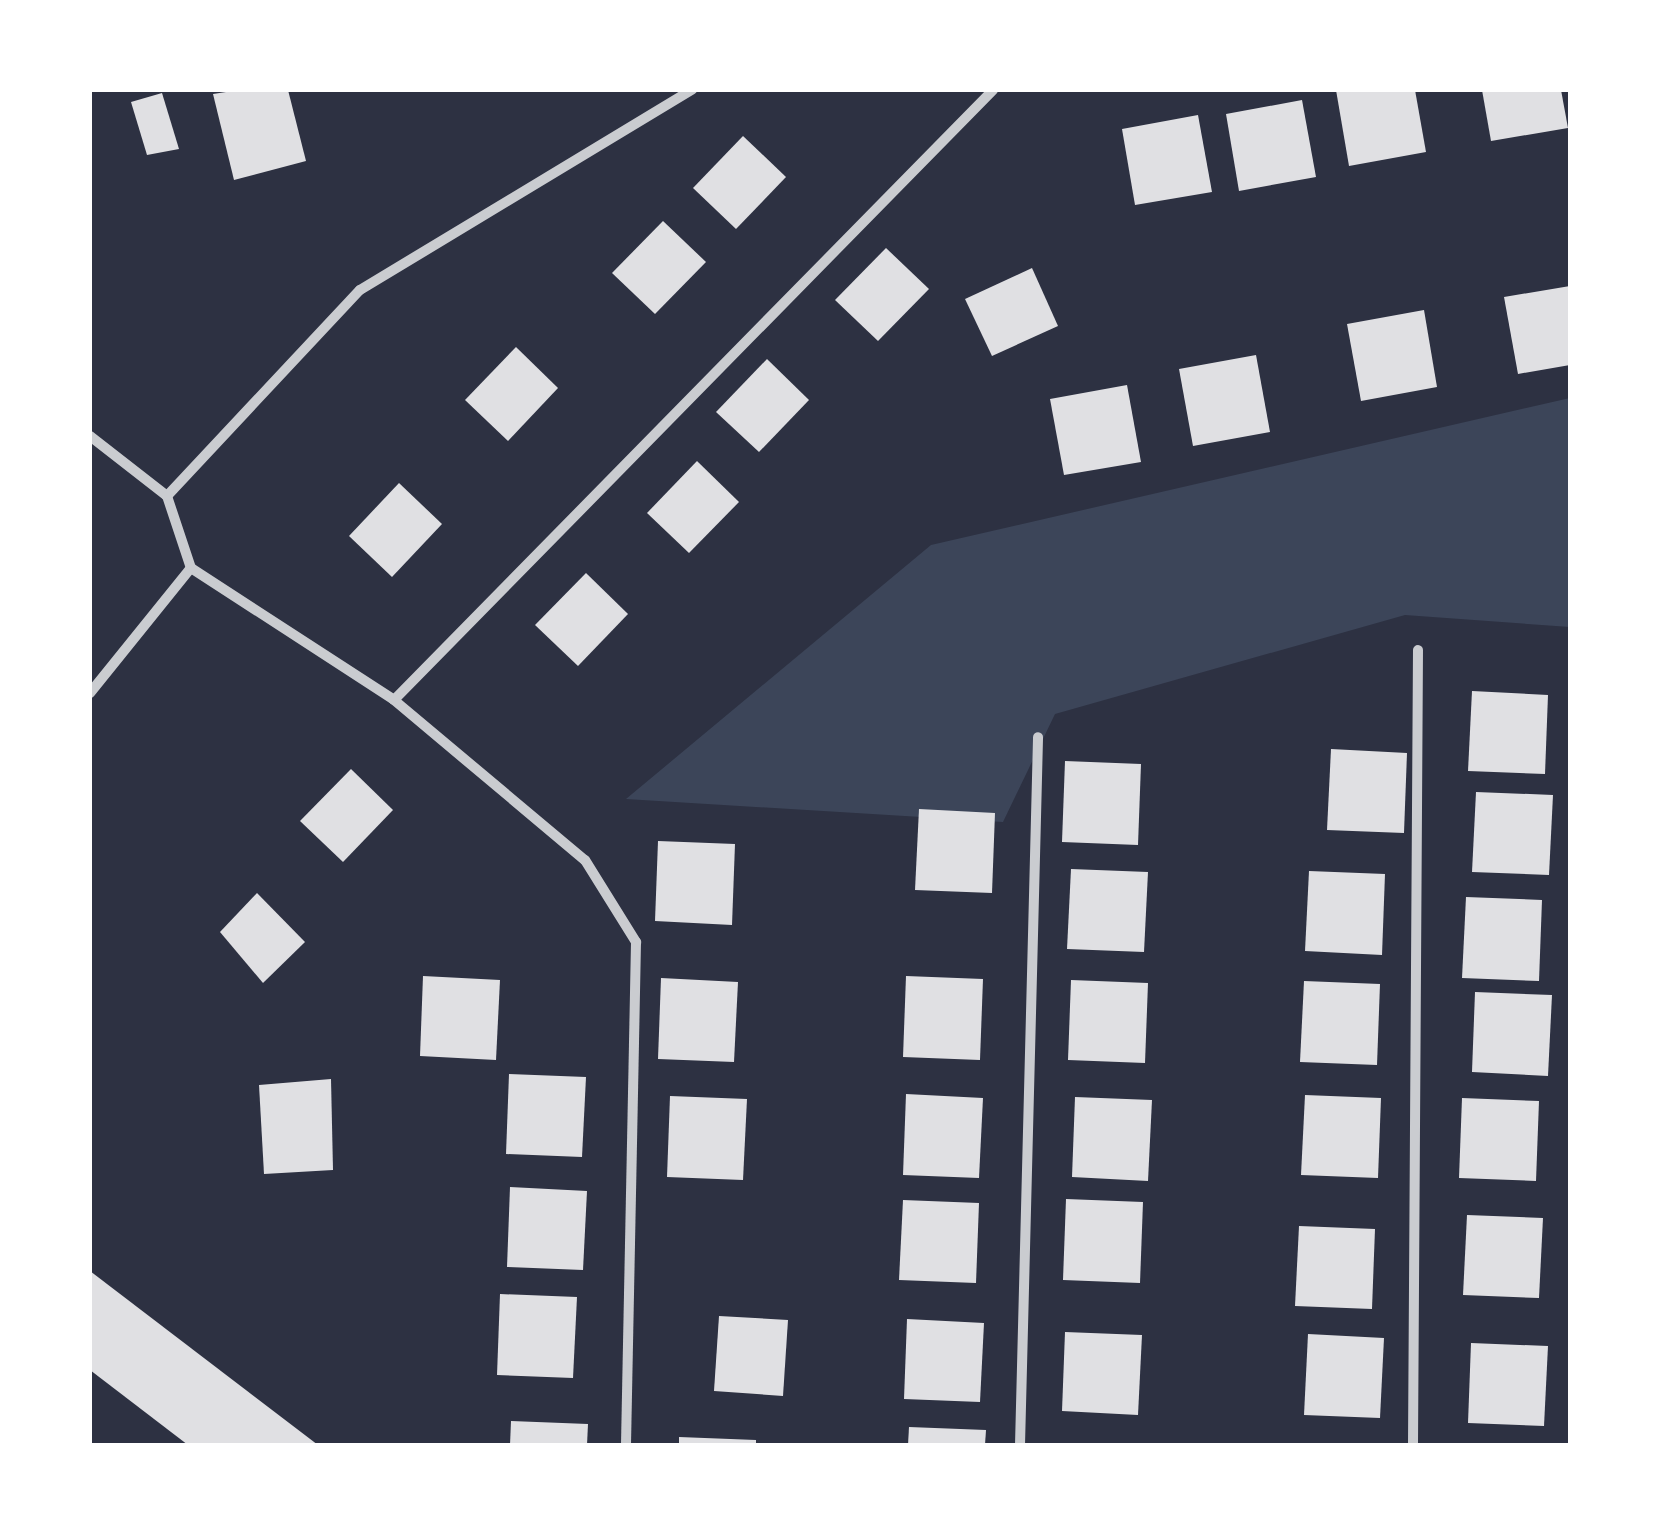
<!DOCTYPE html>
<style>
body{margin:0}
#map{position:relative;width:1660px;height:1535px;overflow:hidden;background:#2d3142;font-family:"DejaVu Sans",sans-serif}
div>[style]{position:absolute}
.green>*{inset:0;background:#3c4559}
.building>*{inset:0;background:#e0e0e3}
.minor>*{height:10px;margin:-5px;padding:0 5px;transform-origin:5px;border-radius:5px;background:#caccd0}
span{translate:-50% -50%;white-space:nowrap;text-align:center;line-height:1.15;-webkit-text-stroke:8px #fff;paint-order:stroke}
.frame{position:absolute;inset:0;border:92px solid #fff;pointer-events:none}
</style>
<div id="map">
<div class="green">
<i style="clip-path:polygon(1570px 398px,1570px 627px,1405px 615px,1055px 714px,1003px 822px,626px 799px,931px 545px)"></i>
</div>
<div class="building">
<i style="clip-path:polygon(239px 90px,288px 90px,306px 161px,234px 180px,213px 94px)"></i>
<i style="clip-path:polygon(1336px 90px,1415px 90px,1426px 152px,1349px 166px)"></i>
<i style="clip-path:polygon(1482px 90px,1561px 90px,1568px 128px,1491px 141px)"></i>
<i style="clip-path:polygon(162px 93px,179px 149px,147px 155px,131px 102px)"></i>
<i style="clip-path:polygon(1302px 100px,1316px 177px,1239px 191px,1226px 114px)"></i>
<i style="clip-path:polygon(1198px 115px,1212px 192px,1135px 205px,1122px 129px)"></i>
<i style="clip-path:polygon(743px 136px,786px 177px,736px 229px,693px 188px)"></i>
<i style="clip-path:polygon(663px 221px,706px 262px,655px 314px,612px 273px)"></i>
<i style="clip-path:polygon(886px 248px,929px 289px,878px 341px,835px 300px)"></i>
<i style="clip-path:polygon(1032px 268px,1058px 326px,992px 356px,965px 299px)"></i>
<i style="clip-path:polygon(1570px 286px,1570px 365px,1518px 374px,1504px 297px)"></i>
<i style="clip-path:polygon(1424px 310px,1437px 387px,1361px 401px,1347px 324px)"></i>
<i style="clip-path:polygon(516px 347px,558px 388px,508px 441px,465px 400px)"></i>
<i style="clip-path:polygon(1256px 355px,1270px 432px,1193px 446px,1179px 369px)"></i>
<i style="clip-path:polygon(767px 359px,809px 400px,759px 452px,716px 412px)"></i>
<i style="clip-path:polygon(1127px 385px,1141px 462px,1064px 475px,1050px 399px)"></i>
<i style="clip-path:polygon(697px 461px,739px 502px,689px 553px,647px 513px)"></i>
<i style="clip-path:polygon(399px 483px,442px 524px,392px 577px,349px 536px)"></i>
<i style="clip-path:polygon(586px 573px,628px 614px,578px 666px,535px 625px)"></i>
<i style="clip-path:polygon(1472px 691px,1548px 695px,1545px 774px,1468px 771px)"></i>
<i style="clip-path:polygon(1331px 749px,1407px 753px,1404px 833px,1327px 830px)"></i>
<i style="clip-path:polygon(1065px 761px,1141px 764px,1138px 845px,1062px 842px)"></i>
<i style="clip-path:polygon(351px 769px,393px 810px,343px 862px,300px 821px)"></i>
<i style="clip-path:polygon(1476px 792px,1553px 795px,1549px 875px,1472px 872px)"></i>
<i style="clip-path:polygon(919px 809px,995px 813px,992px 893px,915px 890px)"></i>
<i style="clip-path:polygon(658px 841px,735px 844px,732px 925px,655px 921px)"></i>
<i style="clip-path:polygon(1071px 869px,1148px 872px,1144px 952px,1067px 949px)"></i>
<i style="clip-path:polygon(1309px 871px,1385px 874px,1382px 955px,1305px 951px)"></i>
<i style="clip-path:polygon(257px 893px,305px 942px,263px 983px,220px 932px)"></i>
<i style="clip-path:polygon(1466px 897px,1542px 900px,1539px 981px,1462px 978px)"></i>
<i style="clip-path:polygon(423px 976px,500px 980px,496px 1060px,420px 1056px)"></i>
<i style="clip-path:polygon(906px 976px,983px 979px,980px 1060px,903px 1057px)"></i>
<i style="clip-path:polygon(661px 978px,738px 982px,734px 1062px,658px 1059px)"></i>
<i style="clip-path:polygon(1071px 980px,1148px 983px,1145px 1063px,1068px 1060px)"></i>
<i style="clip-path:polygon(1304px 981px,1380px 984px,1377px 1065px,1300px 1062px)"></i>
<i style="clip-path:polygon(1475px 992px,1552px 995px,1548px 1076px,1472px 1072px)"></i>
<i style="clip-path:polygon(509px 1074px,586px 1077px,582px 1157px,506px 1154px)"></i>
<i style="clip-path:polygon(331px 1079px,333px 1170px,264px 1174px,259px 1085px)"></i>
<i style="clip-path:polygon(906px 1094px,983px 1098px,979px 1178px,903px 1175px)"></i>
<i style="clip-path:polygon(1305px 1095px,1381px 1098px,1378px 1178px,1301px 1175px)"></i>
<i style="clip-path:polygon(670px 1096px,747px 1099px,743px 1180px,667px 1177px)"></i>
<i style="clip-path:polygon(1075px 1097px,1152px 1100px,1148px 1181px,1072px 1177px)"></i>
<i style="clip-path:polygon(1462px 1098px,1539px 1101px,1536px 1181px,1459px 1178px)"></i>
<i style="clip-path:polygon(510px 1187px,587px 1191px,583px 1270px,507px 1267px)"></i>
<i style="clip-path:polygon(1066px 1199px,1143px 1202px,1140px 1283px,1063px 1280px)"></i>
<i style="clip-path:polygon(903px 1200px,979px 1203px,976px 1283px,899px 1280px)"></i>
<i style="clip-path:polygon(1467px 1215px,1543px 1218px,1539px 1298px,1463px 1295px)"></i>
<i style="clip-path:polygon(1299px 1226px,1375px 1229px,1372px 1309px,1295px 1306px)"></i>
<i style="clip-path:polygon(90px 1271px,318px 1445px,188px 1445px,90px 1370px)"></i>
<i style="clip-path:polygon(500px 1294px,577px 1297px,573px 1378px,497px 1375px)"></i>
<i style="clip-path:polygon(719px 1316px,788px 1320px,783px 1396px,714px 1391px)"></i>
<i style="clip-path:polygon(907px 1319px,984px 1323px,980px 1402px,904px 1399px)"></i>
<i style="clip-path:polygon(1065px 1332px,1142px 1335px,1138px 1415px,1062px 1411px)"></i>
<i style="clip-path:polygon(1308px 1334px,1384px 1338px,1380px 1418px,1304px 1415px)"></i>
<i style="clip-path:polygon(1471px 1343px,1548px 1346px,1544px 1426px,1468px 1423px)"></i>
<i style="clip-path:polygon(511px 1421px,588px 1424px,587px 1445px,510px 1445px)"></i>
<i style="clip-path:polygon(909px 1427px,986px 1430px,985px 1445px,908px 1445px)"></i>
<i style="clip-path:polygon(679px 1437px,756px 1440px,756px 1445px,679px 1445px)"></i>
</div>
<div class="minor">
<i style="left:90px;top:436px;width:98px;rotate:37.9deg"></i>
<i style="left:167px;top:496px;width:76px;rotate:71.6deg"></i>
<i style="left:191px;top:568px;width:242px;rotate:33deg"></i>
<i style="left:394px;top:700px;width:249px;rotate:40deg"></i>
<i style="left:585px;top:860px;width:97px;rotate:58.1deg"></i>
<i style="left:636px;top:942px;width:503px;rotate:91.14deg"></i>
<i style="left:167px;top:496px;width:282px;rotate:-46.9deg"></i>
<i style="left:360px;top:290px;width:388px;rotate:-31.1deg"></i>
<i style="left:90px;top:693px;width:161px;rotate:-51.1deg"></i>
<i style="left:394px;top:700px;width:855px;rotate:-45.52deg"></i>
<i style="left:1020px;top:1445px;width:708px;rotate:-88.54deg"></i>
<i style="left:1413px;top:1445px;width:795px;rotate:-89.64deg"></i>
</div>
<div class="frame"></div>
</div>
